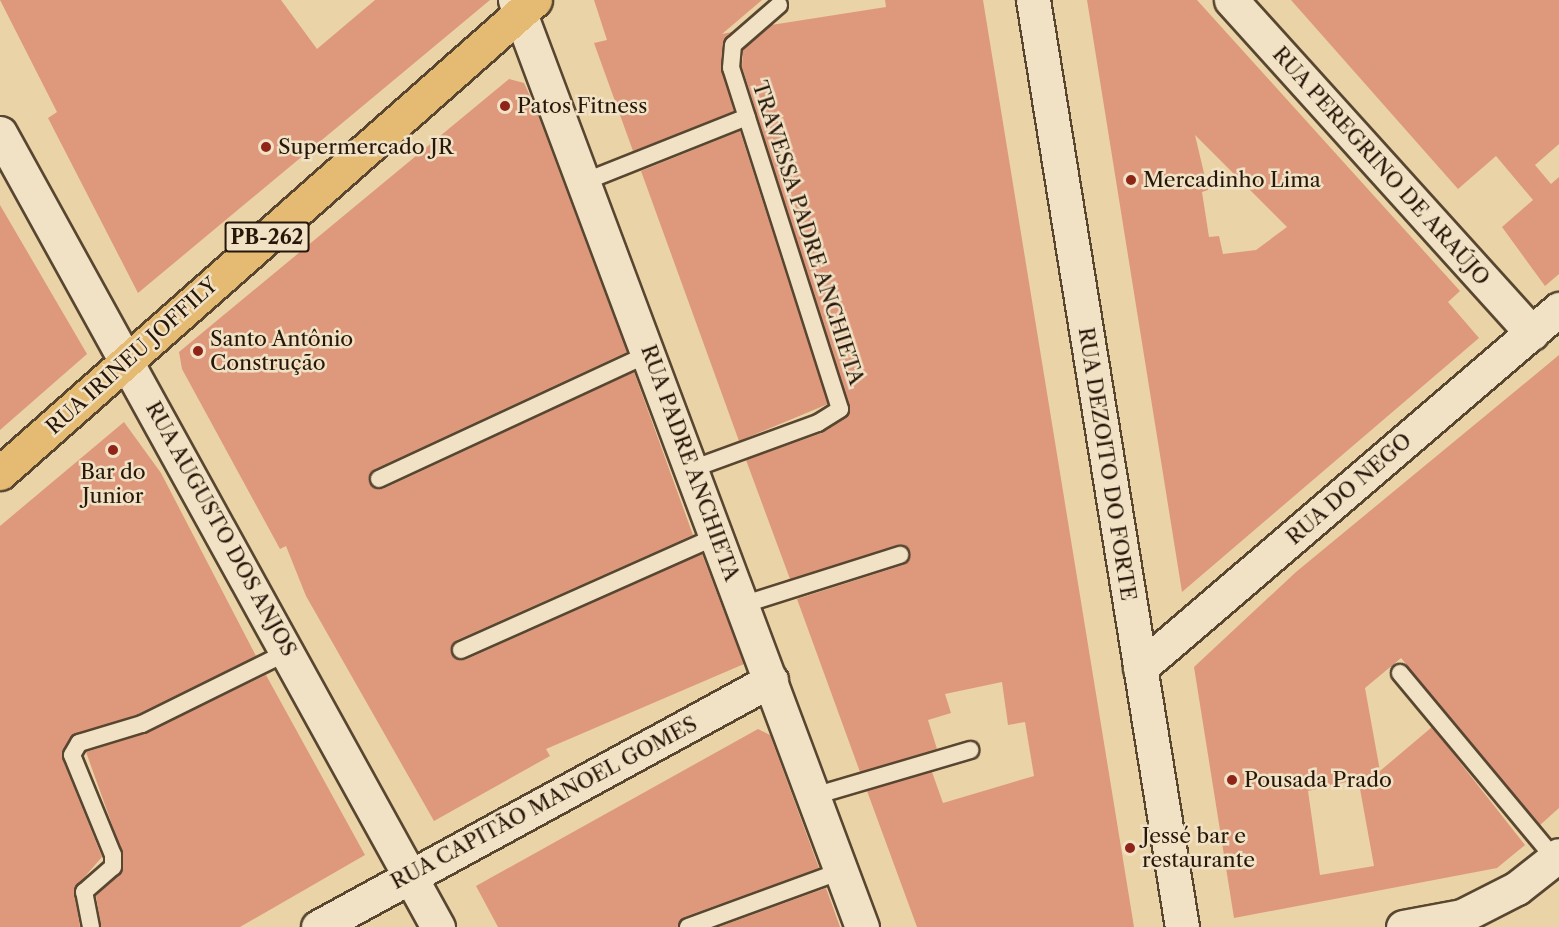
<!DOCTYPE html>
<meta charset="utf-8">
<style>
body{margin:0}
#map{position:relative;width:1559px;height:927px;overflow:hidden;background:#ead3a6;font-family:"Libre Caslon Text",serif}
div>[style]{position:absolute}
.building>*{inset:0;background:#de997d}
.roads{filter:drop-shadow(2px 0 #584631) drop-shadow(-2px 0 #584631) drop-shadow(0 2px #584631) drop-shadow(0 -2px #584631)}
.lane>*{height:16px;margin:-8px;padding:0 8px;transform-origin:8px;border-radius:8px;background:#f1e2c5}
.street>*{height:33px;margin:-16.5px;padding:0 16.5px;transform-origin:16.5px;border-radius:16.5px;background:#f1e2c5}
.secondary>*{height:33px;margin:-16.5px;padding:0 16.5px;transform-origin:16.5px;border-radius:16.5px;background:#f1e2c5}
.primary>*{height:33px;margin:-16.5px;padding:0 16.5px;transform-origin:16.5px;border-radius:16.5px;background:#e5ba73}
.dots>*{width:16px;height:16px;translate:-50% -50%;box-sizing:border-box;border:3px solid #f1e2c5;border-radius:50%}
span{translate:-50% -50%;white-space:nowrap;text-align:center;line-height:1.15;-webkit-text-stroke:5px #f1e2c5;paint-order:stroke}
.shield-label span{padding:2px 4px;background:#f1e2c5;border:2px solid;border-radius:4px;-webkit-text-stroke-width:0}
.shield-label{font-size:20px;color:#27170a;font-weight:700}
.poi-label{font-size:21px;color:#27170a}
.left{translate:0 -50%;text-align:left}
.street-label{font-size:21px;color:#27170a}
</style>
<div id="map">
<div class="building">
<i style="clip-path:polygon(0 0,281px 0,317px 49px,375px 0,490px 0,138px 293px,48px 118px,57px 112px)"></i>
<i style="clip-path:polygon(594px 0,762px 0,722px 34px,732px 32px,723px 43px,721px 68px,734px 111px,633px 151px,594px 43px,607px 40px)"></i>
<i style="clip-path:polygon(885px 0,983px 0,1134px 927px,917px 927px,867px 791px,932px 772px,943px 803px,1034px 776px,1025px 722px,1008px 725px,1002px 682px,945px 694px,951px 713px,928px 720px,937px 749px,860px 772px,797px 599px,903px 565px,910px 551px,897px 545px,790px 579px,746px 460px,822px 433px,850px 410px,742px 67px,743px 50px,771px 25px,886px 7px)"></i>
<i style="clip-path:polygon(evenodd,1087px 0,1197px 0,1460px 291px,1448px 302px,1479px 338px,1182px 592px,1087px 0,1195px 135px,1287px 227px,1256px 250px,1223px 254px,1219px 236px,1209px 237px,1202px 192px,1208px 190px,1195px 135px)"></i>
<i style="clip-path:polygon(1291px 0,1559px 0,1559px 144px,1535px 165px,1551px 184px,1559px 177px,1559px 274px,1545px 286px,1502px 227px,1533px 200px,1496px 156px,1458px 189px)"></i>
<i style="clip-path:polygon(509px 79px,524px 83px,535px 107px,627px 352px,375px 469px,369px 483px,383px 489px,634px 372px,693px 535px,457px 640px,451px 654px,465px 660px,702px 554px,744px 664px,546px 749px,550px 756px,434px 821px,306px 596px,286px 546px,280px 549px,182px 369px,179px 352px)"></i>
<i style="clip-path:polygon(740px 131px,828px 404px,739px 441px,641px 171px)"></i>
<i style="clip-path:polygon(0 205px,87px 354px,0 430px)"></i>
<i style="clip-path:polygon(evenodd,1559px 355px,1559px 808px,1540px 825px,1401px 658px,1365px 688px,1380px 771px,1432px 727px,1525px 845px,1497px 868px,1234px 918px,1194px 667px,1296px 572px,1559px 355px,1376px 775px,1360px 789px,1374px 866px,1320px 875px,1308px 791px,1376px 775px)"></i>
<i style="clip-path:polygon(124px 422px,161px 473px,256px 656px,138px 714px,70px 737px,62px 758px,102px 857px,74px 889px,80px 927px,0 927px,0 526px)"></i>
<i style="clip-path:polygon(266px 675px,365px 855px,240px 927px,101px 927px,96px 896px,122px 872px,123px 855px,86px 752px,146px 733px)"></i>
<i style="clip-path:polygon(758px 729px,770px 735px,819px 868px,684px 917px,678px 927px,498px 927px,476px 886px)"></i>
<i style="clip-path:polygon(826px 888px,840px 927px,719px 927px)"></i>
</div>
<div class="roads">
<div class="lane">
<i style="left:586px;top:181px;width:173px;rotate:-21.7deg"></i>
<i style="left:692px;top:469px;width:134px;rotate:-20.1deg"></i>
<i style="left:818px;top:423px;width:26px;rotate:-32deg"></i>
<i style="left:840px;top:409px;width:358px;rotate:-107.7deg"></i>
<i style="left:731px;top:68px;width:23px;rotate:-85deg"></i>
<i style="left:733px;top:45px;width:61px;rotate:-41deg"></i>
<i style="left:379px;top:479px;width:299px;rotate:-24.9deg"></i>
<i style="left:742px;top:605px;width:166px;rotate:-17.6deg"></i>
<i style="left:461px;top:650px;width:280px;rotate:-24deg"></i>
<i style="left:1400px;top:673px;width:242px;rotate:50.2deg"></i>
<i style="left:814px;top:796px;width:163px;rotate:-16.4deg"></i>
<i style="left:91px;top:927px;width:36px;rotate:-101deg"></i>
<i style="left:84px;top:892px;width:38px;rotate:-41deg"></i>
<i style="left:113px;top:867px;width:12px;rotate:-90deg"></i>
<i style="left:113px;top:855px;width:108px;rotate:-112.3deg"></i>
<i style="left:72px;top:755px;width:14px;rotate:-60deg"></i>
<i style="left:79px;top:743px;width:66px;rotate:-16.8deg"></i>
<i style="left:142px;top:724px;width:163px;rotate:-26.3deg"></i>
<i style="left:688px;top:927px;width:163px;rotate:-20.1deg"></i>
</div>
<div class="street">
<i style="left:515px;top:0;width:990px;rotate:69.48deg"></i>
<i style="left:1231px;top:0;width:449px;rotate:47.9deg"></i>
<i style="left:0;top:133px;width:907px;rotate:61.12deg"></i>
<i style="left:1140px;top:668px;width:552px;rotate:-40.59deg"></i>
<i style="left:318px;top:927px;width:516px;rotate:-28.6deg"></i>
<i style="left:1403px;top:927px;width:60px;rotate:-10.6deg"></i>
<i style="left:1462px;top:916px;width:62px;rotate:-27deg"></i>
<i style="left:1517px;top:888px;width:53px;rotate:-38.2deg"></i>
</div>
<div class="secondary">
<i style="left:1033px;top:0;width:939px;rotate:80.87deg"></i>
</div>
<div class="primary">
<i style="left:0;top:473px;width:714px;rotate:-41.48deg"></i>
</div>
</div>
<div class="dots">
<i style="left:505px;top:106px;background:#8f2418"></i>
<i style="left:266px;top:147px;background:#8f2418"></i>
<i style="left:1131px;top:180px;background:#8f2418"></i>
<i style="left:198px;top:351px;background:#8f2418"></i>
<i style="left:113px;top:450px;background:#8f2418"></i>
<i style="left:1232px;top:780px;background:#8f2418"></i>
<i style="left:1130px;top:848px;background:#8f2418"></i>
</div>
<div class="shield-label">
<span style="left:267px;top:237px">PB-262</span>
</div>
<div class="poi-label">
<span class="left" style="left:517px;top:106px">Patos Fitness</span>
<span class="left" style="left:278px;top:147px">Supermercado JR</span>
<span class="left" style="left:1143px;top:180px">Mercadinho Lima</span>
<span class="left" style="left:210px;top:351px">Santo Antônio<br>Construção</span>
<span style="left:113px;top:484px">Bar do<br>Junior</span>
<span class="left" style="left:1244px;top:780px">Pousada Prado</span>
<span class="left" style="left:1142px;top:848px">Jessé bar e<br>restaurante</span>
</div>
<div class="street-label">
<span style="left:1381px;top:166px;rotate:48deg">RUA PEREGRINO DE ARAÚJO</span>
<span style="left:808px;top:233px;rotate:72deg">TRAVESSA PADRE ANCHIETA</span>
<span style="left:132px;top:356px;rotate:-42deg">RUA IRINEU JOFFILY</span>
<span style="left:690px;top:463px;rotate:70deg">RUA PADRE ANCHIETA</span>
<span style="left:1107px;top:464px;rotate:81deg">RUA DEZOITO DO FORTE</span>
<span style="left:1349px;top:489px;rotate:-41deg">RUA DO NEGO</span>
<span style="left:221px;top:529px;rotate:61deg">RUA AUGUSTO DOS ANJOS</span>
<span style="left:544px;top:803px;rotate:-28deg">RUA CAPITÃO MANOEL GOMES</span>
</div>
</div>
